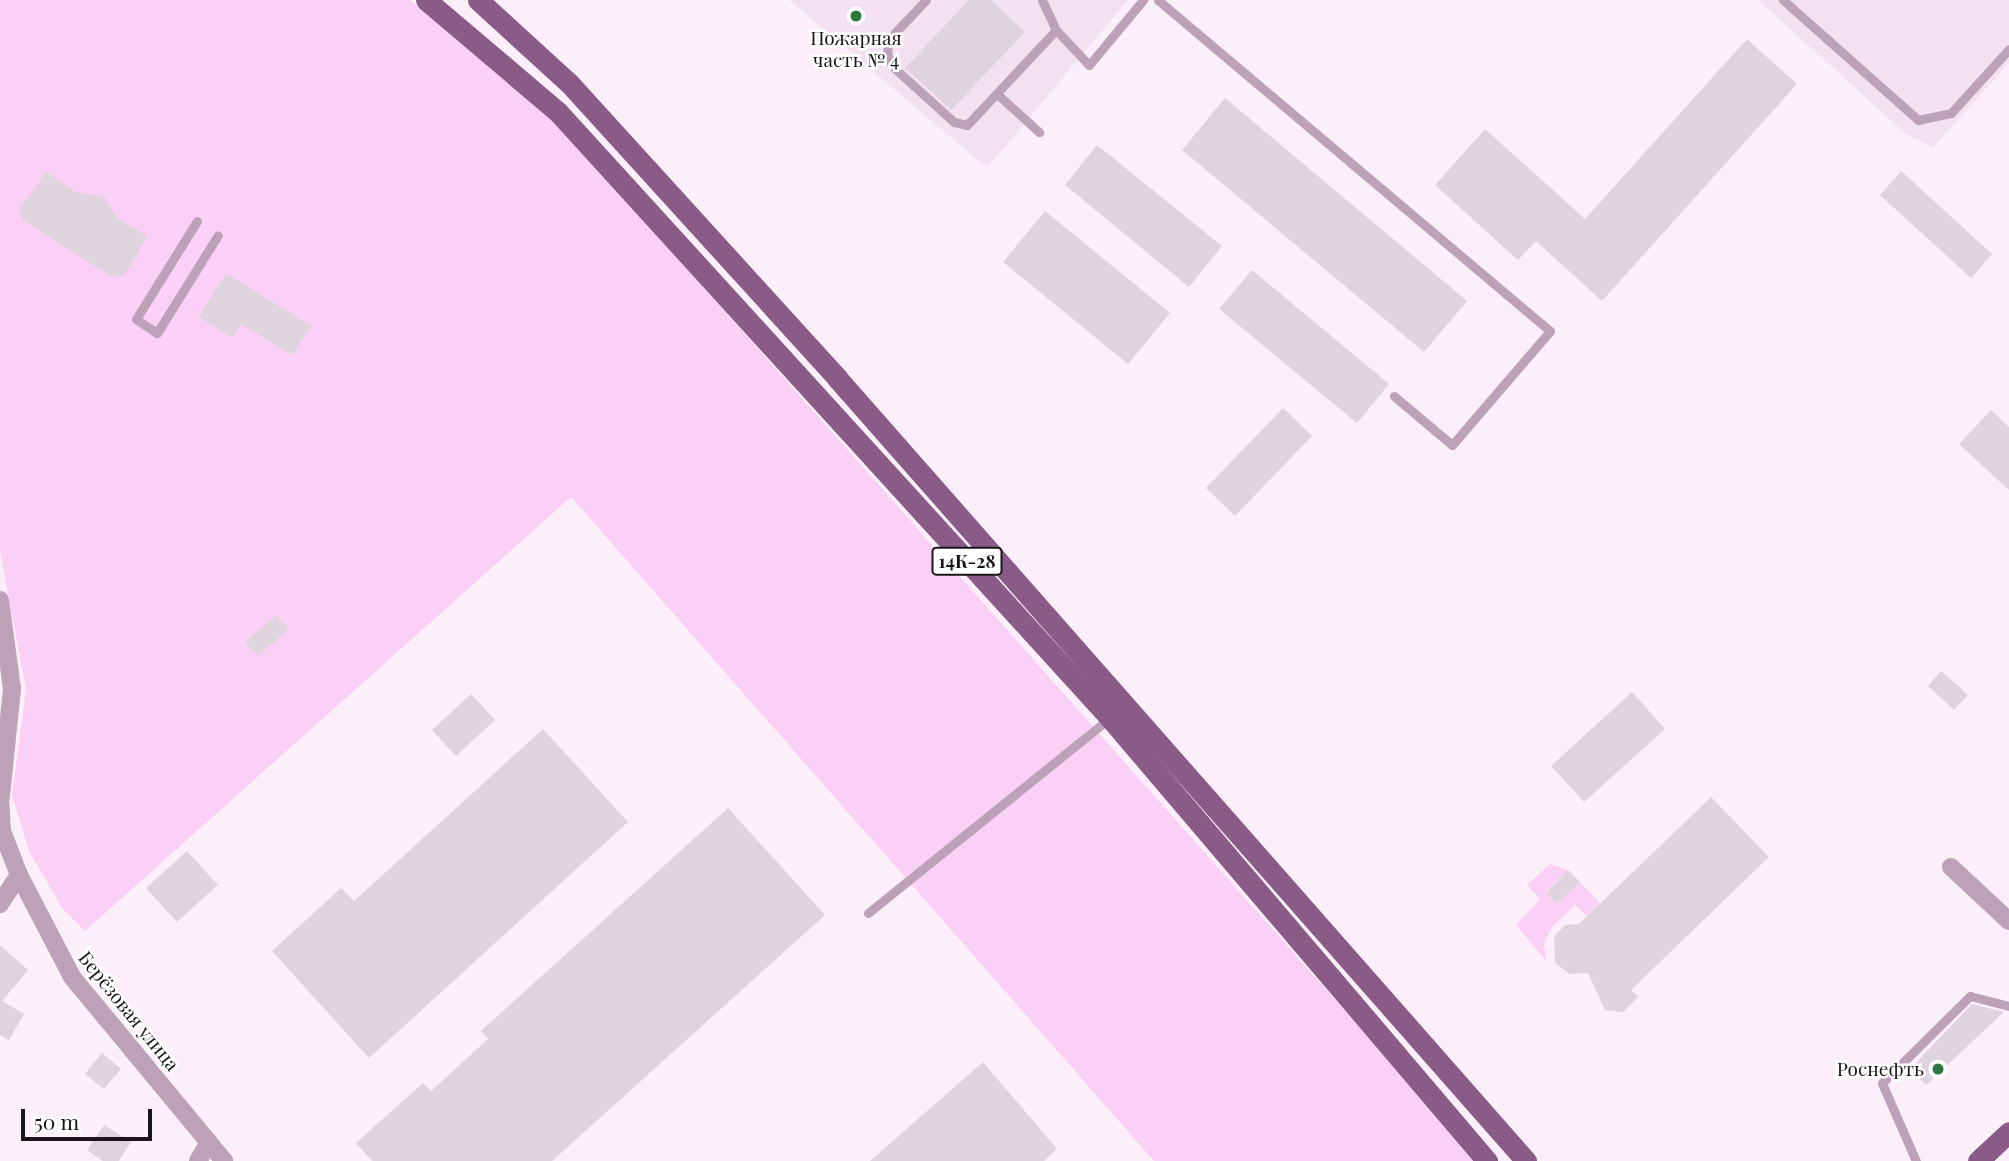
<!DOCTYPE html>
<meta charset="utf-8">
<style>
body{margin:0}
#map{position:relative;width:2009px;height:1161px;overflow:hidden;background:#fceffa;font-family:"Playfair Display",serif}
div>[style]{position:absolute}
.built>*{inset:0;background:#f3e1f1}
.green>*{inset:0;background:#fbd0f6}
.building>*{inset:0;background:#dfd3de}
.service>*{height:9px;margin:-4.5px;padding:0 4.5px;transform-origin:4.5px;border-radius:4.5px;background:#bca1b9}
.minor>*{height:18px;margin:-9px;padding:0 9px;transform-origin:9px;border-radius:9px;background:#bca1b9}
.primary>*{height:21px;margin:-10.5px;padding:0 10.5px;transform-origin:10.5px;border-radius:10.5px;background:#8b5b87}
.dots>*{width:19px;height:19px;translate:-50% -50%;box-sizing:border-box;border:4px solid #fff;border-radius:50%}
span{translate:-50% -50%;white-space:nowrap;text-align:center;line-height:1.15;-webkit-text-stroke:5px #fff;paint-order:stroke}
.shield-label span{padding:2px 5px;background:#fff;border:2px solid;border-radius:5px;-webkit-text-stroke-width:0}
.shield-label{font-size:18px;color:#191519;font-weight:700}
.poi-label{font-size:19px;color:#191519}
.right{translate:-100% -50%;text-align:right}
.street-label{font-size:19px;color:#191519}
.scale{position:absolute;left:21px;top:1109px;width:131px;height:32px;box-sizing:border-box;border:4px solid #191519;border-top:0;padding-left:9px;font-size:21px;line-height:24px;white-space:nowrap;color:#191519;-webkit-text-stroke:5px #fff;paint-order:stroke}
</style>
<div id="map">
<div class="built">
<i style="clip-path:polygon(789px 0,1128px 0,987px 168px)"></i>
<i style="clip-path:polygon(1758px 0,2009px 0,2009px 63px,1933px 147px,1906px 134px)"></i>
</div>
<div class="green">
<i style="clip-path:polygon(0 0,410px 0,566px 132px,1478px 1161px,1154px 1161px,571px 497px,85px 931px,62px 908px,29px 851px,12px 795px,26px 689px,0 551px)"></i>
<i style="clip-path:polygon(1550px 864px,1568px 870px,1546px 892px,1557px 904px,1580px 882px,1600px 903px,1587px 916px,1575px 905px,1552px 927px,1544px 944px,1546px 961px,1516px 925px,1540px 899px,1527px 885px)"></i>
</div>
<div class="building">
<i style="clip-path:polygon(969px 0,991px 0,1025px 32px,951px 110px,905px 68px)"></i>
<i style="clip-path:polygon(1747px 39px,1797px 84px,1602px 301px,1536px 241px,1518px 260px,1435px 185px,1485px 129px,1585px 219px)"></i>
<i style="clip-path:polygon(1225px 98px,1467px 301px,1424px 352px,1182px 150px)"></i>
<i style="clip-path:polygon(1097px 145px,1222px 246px,1189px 287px,1065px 185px)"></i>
<i style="clip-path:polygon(1901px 171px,1992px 254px,1971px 278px,1880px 195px)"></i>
<i style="clip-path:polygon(46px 172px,76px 192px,105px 197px,116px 217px,147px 236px,124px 276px,112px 277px,23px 220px,19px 210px)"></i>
<i style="clip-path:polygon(1045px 211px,1170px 313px,1128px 364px,1003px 262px)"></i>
<i style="clip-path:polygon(1252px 270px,1389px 384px,1357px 423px,1219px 309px)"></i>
<i style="clip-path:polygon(226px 273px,311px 326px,292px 355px,241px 324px,232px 338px,199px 317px)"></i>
<i style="clip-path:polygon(1283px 408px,1312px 436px,1235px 516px,1206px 488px)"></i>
<i style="clip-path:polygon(1991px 410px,2009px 427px,2009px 490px,1959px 444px)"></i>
<i style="clip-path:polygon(276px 615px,289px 629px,258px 656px,245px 642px)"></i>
<i style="clip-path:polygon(1941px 671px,1968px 695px,1954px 710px,1928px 686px)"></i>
<i style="clip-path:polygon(1632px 692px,1665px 729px,1584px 802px,1551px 766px)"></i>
<i style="clip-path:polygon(471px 694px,495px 720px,456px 756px,432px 730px)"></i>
<i style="clip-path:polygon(543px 729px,628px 822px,369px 1058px,272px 951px,341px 888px,354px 901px)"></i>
<i style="clip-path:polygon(1711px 797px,1769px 857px,1631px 990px,1638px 997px,1623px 1012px,1605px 1010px,1588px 973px,1570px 974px,1555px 963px,1554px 936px,1565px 925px,1579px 924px)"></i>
<i style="clip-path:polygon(728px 808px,825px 915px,552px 1161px,372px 1161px,356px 1143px,423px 1083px,431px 1091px,488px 1039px,481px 1031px)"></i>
<i style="clip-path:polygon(187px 851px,218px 885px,177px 922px,146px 888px)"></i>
<i style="clip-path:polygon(1568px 870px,1580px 882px,1557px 904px,1546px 893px)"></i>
<i style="clip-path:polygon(0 945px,28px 970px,2px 1001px,24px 1014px,9px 1040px,0 1035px)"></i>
<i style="clip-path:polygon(1972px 1004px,2004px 1012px,1926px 1085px,1910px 1069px)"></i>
<i style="clip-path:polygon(102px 1053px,121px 1069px,104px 1089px,85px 1074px)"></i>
<i style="clip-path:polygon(983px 1062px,1057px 1149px,1044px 1161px,870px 1161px)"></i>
<i style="clip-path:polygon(104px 1125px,131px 1142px,119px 1161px,103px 1161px,87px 1150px)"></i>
</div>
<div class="service">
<i style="left:926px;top:0;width:54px;rotate:133.5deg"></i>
<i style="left:889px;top:39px;width:14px;rotate:98deg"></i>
<i style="left:887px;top:53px;width:14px;rotate:69deg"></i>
<i style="left:892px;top:66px;width:84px;rotate:42.1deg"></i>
<i style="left:954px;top:122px;width:13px;rotate:13deg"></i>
<i style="left:967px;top:125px;width:130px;rotate:-46.9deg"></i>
<i style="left:1042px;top:0;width:33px;rotate:65deg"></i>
<i style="left:1056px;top:30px;width:48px;rotate:46.7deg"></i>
<i style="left:1089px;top:65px;width:85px;rotate:-50.3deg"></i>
<i style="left:1158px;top:0;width:513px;rotate:40.18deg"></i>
<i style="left:1550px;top:331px;width:150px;rotate:130.7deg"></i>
<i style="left:1452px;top:445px;width:76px;rotate:-139.8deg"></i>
<i style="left:1783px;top:0;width:181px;rotate:41.6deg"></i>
<i style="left:1918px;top:120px;width:34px;rotate:-12deg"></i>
<i style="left:1951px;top:113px;width:86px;rotate:-47.8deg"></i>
<i style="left:997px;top:94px;width:57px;rotate:42.1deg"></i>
<i style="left:197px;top:221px;width:115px;rotate:121.9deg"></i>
<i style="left:136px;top:319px;width:25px;rotate:34deg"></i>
<i style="left:157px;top:333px;width:115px;rotate:-58.1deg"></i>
<i style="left:868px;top:913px;width:309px;rotate:-38.9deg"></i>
<i style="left:1916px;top:1161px;width:85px;rotate:-113.6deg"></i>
<i style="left:1882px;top:1083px;width:124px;rotate:-44.7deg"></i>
<i style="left:1970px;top:996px;width:40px;rotate:14.4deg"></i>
</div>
<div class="minor">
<i style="left:0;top:600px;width:90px;rotate:82.3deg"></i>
<i style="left:12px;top:689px;width:108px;rotate:95.9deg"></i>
<i style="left:0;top:795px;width:36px;rotate:87deg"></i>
<i style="left:2px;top:831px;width:47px;rotate:68.9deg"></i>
<i style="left:19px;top:875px;width:115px;rotate:62.5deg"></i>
<i style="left:72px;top:977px;width:239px;rotate:50.4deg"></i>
<i style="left:1951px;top:867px;width:79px;rotate:43deg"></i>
<i style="left:0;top:904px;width:35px;rotate:-57deg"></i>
<i style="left:198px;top:1161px;width:21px;rotate:-59deg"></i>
</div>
<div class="primary">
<i style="left:426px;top:0;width:173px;rotate:40.3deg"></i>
<i style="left:558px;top:112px;width:820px;rotate:47.67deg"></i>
<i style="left:1110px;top:718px;width:582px;rotate:49.6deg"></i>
<i style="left:478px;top:0;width:123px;rotate:42.4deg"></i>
<i style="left:569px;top:83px;width:399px;rotate:47.7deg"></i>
<i style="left:837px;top:378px;width:1043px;rotate:48.65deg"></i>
<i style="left:1978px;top:1161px;width:42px;rotate:-43.1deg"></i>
</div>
<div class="dots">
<i style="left:856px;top:16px;background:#2e7541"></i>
<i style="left:1938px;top:1069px;background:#2e7541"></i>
</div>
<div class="shield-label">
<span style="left:967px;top:561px">14К-28</span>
</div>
<div class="poi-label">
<span style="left:856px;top:49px">Пожарная<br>часть № 4</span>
<span class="right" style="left:1924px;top:1069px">Роснефть</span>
</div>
<div class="street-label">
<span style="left:129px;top:1011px;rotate:51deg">Берёзовая улица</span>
</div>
<div class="scale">50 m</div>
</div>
